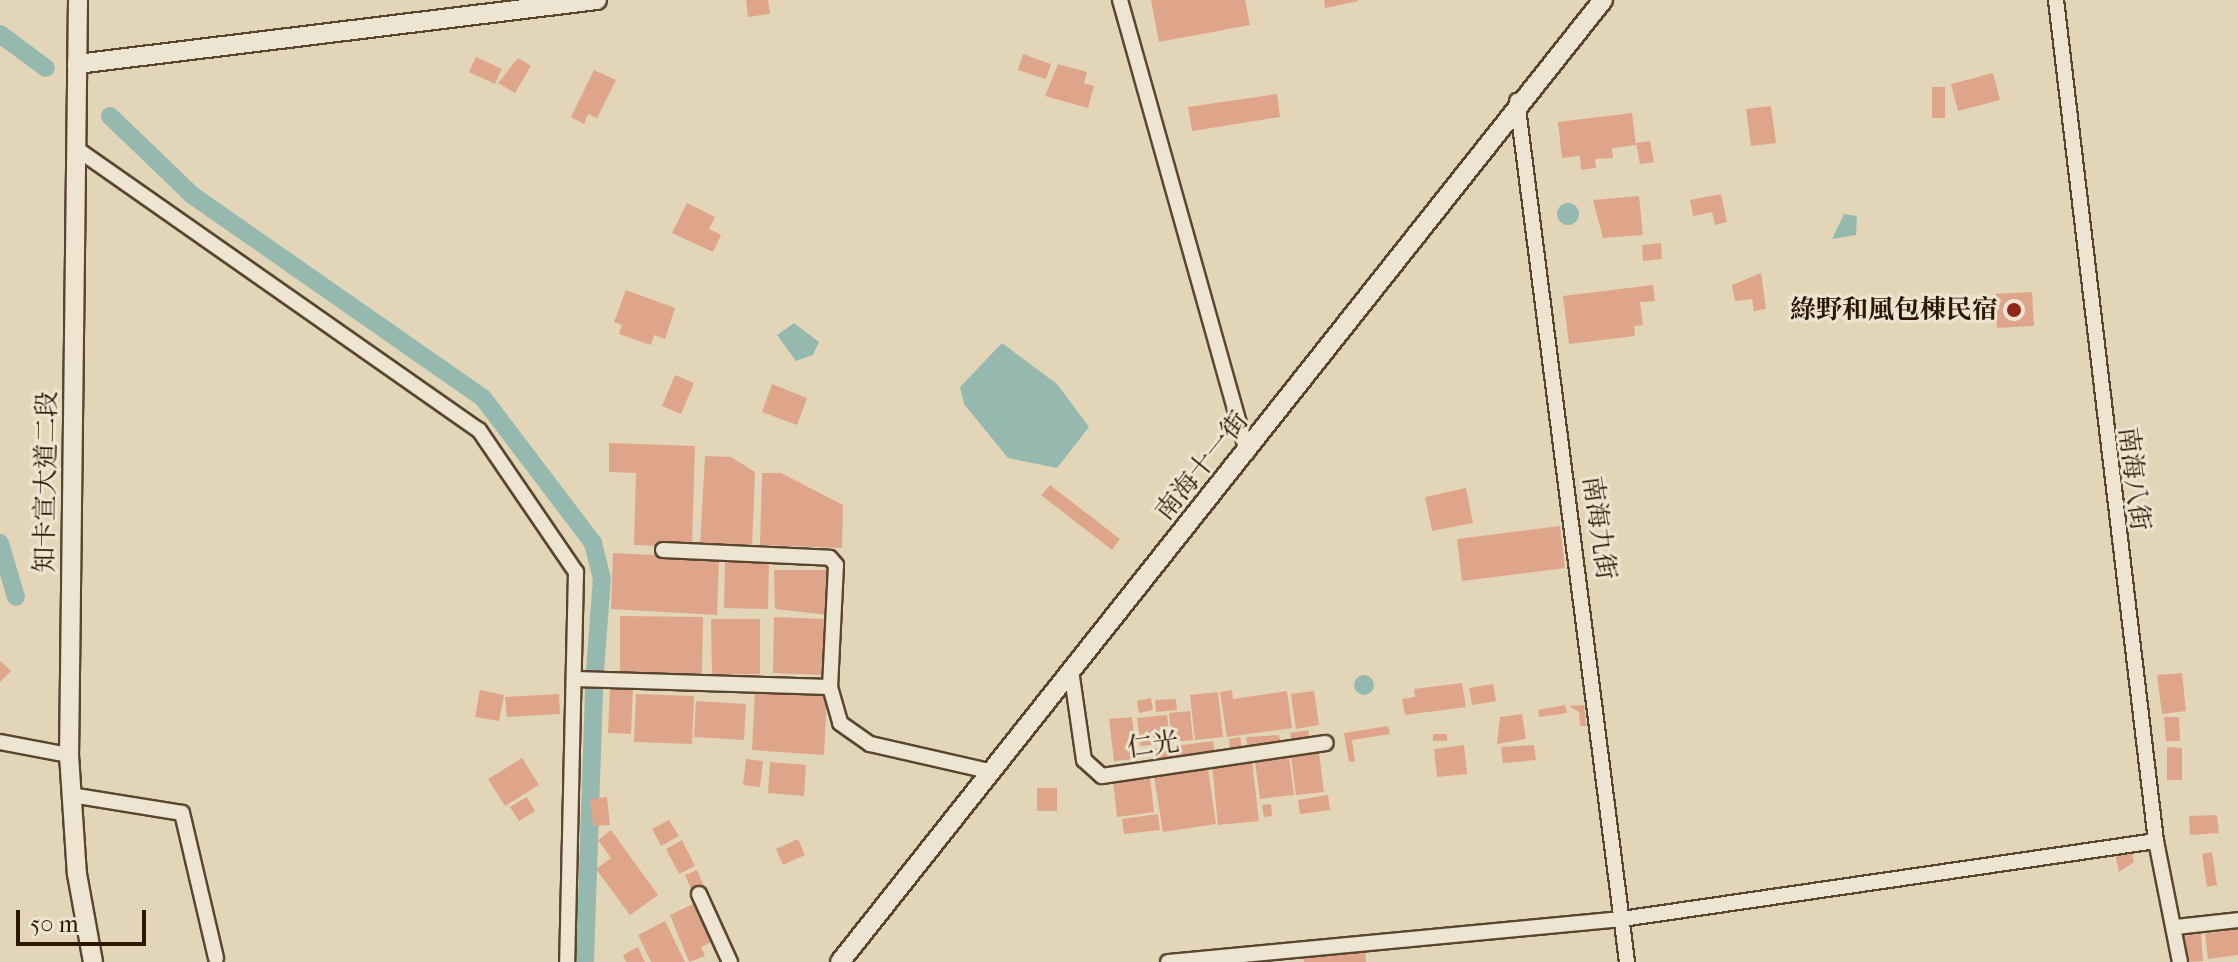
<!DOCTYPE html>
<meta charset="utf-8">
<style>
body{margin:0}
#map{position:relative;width:2238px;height:962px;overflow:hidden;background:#e3d6b8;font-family:"IM FELL French Canon","Noto Serif TC",serif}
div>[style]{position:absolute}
.water>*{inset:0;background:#95b9af}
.round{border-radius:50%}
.canal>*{height:18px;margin:-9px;padding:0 9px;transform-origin:9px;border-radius:9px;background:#95b9af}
.building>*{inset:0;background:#dfa58b}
.roads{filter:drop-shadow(2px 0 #5a462f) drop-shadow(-2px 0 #5a462f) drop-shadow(0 2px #5a462f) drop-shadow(0 -2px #5a462f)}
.minor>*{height:14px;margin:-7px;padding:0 7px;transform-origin:7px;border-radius:7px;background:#ede4d1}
.tertiary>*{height:18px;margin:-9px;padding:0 9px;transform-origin:9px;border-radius:9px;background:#ede4d1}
.dots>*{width:22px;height:22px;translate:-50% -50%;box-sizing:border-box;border:4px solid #ede4d1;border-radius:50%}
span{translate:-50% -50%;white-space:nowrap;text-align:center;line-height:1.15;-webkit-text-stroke:6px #ede4d1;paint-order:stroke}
.poi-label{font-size:26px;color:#2c1601;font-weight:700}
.right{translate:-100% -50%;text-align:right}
.street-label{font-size:26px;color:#2c1601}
.scale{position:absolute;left:16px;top:910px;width:130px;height:36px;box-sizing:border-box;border:4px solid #2c1601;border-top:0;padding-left:10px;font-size:24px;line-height:28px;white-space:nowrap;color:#2c1601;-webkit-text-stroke:6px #ede4d1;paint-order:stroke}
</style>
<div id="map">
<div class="water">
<i class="round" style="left:1557px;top:203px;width:22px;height:22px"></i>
<i style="clip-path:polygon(1844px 214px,1857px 216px,1856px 235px,1832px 239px)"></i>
<i style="clip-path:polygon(794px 323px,819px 342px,813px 355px,796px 361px,777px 335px)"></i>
<i style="clip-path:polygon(1002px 343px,1057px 384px,1089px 427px,1057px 468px,1008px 458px,964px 404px,960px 387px)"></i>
<i class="round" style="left:1354px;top:675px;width:20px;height:20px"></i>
</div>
<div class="canal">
<i style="left:0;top:34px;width:57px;rotate:36.5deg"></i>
<i style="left:110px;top:116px;width:114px;rotate:43.9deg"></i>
<i style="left:192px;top:195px;width:355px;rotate:34.9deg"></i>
<i style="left:483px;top:398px;width:182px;rotate:52.8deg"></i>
<i style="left:593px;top:543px;width:36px;rotate:76deg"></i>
<i style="left:602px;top:578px;width:93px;rotate:94.3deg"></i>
<i style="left:0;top:543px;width:56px;rotate:73.5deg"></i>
<i style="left:585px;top:962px;width:278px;rotate:-88.1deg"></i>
</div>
<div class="building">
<i style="clip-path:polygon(746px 0,768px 0,770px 14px,748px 17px)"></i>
<i style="clip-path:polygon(1151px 0,1245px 0,1250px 25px,1159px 42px)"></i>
<i style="clip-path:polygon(1324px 0,1358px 0,1358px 1px,1325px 8px)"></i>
<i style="clip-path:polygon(1023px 54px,1051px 64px,1046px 79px,1018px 70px)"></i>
<i style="clip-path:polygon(476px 57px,502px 69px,495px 84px,469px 72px)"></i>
<i style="clip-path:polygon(518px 58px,531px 66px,515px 93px,498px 83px)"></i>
<i style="clip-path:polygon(1058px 64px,1087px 72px,1084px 83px,1094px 86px,1088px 108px,1045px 96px)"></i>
<i style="clip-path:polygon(594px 70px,616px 80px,597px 118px,588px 114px,584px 124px,571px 117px)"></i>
<i style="clip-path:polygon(1993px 73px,2000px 100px,1958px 111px,1951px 84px)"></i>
<i style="clip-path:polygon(1932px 87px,1945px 87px,1945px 118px,1932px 118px)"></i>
<i style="clip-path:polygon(1277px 94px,1280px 117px,1192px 131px,1188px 107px)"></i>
<i style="clip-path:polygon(1771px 106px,1776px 143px,1751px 146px,1746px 109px)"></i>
<i style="clip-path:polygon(1632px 113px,1636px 145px,1612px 148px,1613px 158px,1595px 159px,1596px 168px,1581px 170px,1580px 156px,1562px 158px,1558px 122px)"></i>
<i style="clip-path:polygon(1650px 141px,1654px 162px,1640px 164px,1636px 143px)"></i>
<i style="clip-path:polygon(1721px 194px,1727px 222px,1715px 225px,1712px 212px,1693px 216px,1690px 200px)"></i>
<i style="clip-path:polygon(1639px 196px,1643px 235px,1603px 238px,1593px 200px)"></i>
<i style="clip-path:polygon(687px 203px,715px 217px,709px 229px,721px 235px,713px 252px,672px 233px)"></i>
<i style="clip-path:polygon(1661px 243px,1662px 259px,1643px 261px,1642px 245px)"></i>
<i style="clip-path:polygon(1761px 273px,1766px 309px,1754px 311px,1752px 299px,1735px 301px,1732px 285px)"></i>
<i style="clip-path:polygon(1653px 285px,1655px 301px,1640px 302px,1643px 325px,1634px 326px,1635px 336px,1569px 344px,1563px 296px)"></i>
<i style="clip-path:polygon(626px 290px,675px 308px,665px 339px,654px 335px,651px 345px,619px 334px,622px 325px,614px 322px)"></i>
<i style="clip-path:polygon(2032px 292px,2034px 326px,1997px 328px,1994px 294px)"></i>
<i style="clip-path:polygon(675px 375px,694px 383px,681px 414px,662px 406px)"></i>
<i style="clip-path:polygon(772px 384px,807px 398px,797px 425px,762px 412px)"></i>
<i style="clip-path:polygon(609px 443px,695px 446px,692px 547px,634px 545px,636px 473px,609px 472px)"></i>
<i style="clip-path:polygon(705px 456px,731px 457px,755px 472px,752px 548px,700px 545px)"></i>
<i style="clip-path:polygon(762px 473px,781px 473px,843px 505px,842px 548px,760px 545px)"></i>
<i style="clip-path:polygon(1050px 485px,1120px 539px,1112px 550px,1041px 495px)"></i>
<i style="clip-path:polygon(1466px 488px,1473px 523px,1432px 531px,1425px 497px)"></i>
<i style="clip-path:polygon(1560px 526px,1565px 568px,1462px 581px,1457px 539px)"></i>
<i style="clip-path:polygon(613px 553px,719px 558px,717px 615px,611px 609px)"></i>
<i style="clip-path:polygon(725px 559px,769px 561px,768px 609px,724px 608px)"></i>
<i style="clip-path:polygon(774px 570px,828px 570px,828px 615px,775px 609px)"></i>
<i style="clip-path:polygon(620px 616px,703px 617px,702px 674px,620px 673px)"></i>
<i style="clip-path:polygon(774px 617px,826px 619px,824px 675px,773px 673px)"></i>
<i style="clip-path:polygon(711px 619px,760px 619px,760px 674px,712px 675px)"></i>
<i style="clip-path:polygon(0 661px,11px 671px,0 682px)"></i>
<i style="clip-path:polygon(2182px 673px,2186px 711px,2162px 714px,2157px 675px)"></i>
<i style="clip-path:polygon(1462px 683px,1466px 707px,1405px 715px,1402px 699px,1415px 697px,1414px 689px)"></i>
<i style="clip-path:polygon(1493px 684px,1496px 701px,1472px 705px,1469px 688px)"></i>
<i style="clip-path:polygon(610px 687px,633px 688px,631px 734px,608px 733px)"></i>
<i style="clip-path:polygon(755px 689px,827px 693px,824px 755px,752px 750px)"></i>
<i style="clip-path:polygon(480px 690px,504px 695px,499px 721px,475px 717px)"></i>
<i style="clip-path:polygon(1232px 690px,1233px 699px,1287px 691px,1292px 728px,1227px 737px,1220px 692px)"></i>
<i style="clip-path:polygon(1314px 691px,1319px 725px,1296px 729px,1291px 694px)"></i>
<i style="clip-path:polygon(1218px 692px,1223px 737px,1195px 740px,1190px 695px)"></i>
<i style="clip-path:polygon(559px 694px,560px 714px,507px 717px,505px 697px)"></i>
<i style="clip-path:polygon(636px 694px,694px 696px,692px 744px,634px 742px)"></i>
<i style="clip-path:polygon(1151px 698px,1153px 710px,1139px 713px,1137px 701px)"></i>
<i style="clip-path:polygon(1176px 699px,1177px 710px,1156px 712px,1155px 700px)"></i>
<i style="clip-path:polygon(696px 701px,746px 704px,744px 740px,694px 737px)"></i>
<i style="clip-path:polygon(1565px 705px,1567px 713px,1539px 717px,1538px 710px)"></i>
<i style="clip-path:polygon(1584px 705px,1586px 726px,1580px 726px,1579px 712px,1569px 706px)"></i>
<i style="clip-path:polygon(1190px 711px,1193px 740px,1172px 742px,1169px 713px)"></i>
<i style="clip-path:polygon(1522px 714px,1526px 739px,1497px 744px,1500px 717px)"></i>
<i style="clip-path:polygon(1167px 715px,1170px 743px,1140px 746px,1137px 718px)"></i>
<i style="clip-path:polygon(1132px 717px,1137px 759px,1114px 761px,1109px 719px)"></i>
<i style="clip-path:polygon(2164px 717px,2179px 717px,2180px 741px,2166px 741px)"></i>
<i style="clip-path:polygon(1388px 726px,1390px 734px,1352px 740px,1355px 761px,1349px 762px,1344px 733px)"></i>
<i style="clip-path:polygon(1308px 730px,1310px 740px,1293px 747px,1290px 733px)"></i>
<i style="clip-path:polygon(1433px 734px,1447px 734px,1447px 741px,1433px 741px)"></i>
<i style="clip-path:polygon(1279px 735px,1281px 745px,1248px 750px,1246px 737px)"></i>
<i style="clip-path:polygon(1240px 737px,1242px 747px,1230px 749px,1229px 739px)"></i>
<i style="clip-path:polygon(1213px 741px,1215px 754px,1154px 761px,1153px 749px)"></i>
<i style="clip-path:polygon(1464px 745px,1467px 774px,1437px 777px,1434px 749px)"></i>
<i style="clip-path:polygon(1534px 745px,1536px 760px,1503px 763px,1501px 747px)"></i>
<i style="clip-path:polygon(2167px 747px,2182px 748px,2182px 780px,2167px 780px)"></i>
<i style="clip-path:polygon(1319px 753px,1324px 792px,1296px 795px,1291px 756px)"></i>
<i style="clip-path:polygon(522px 758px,539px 785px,505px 806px,488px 779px)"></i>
<i style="clip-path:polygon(1289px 758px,1294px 795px,1260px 799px,1255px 762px)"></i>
<i style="clip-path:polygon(746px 759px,763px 761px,760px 787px,743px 785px)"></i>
<i style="clip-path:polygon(1252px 761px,1259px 821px,1218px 825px,1212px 765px)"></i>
<i style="clip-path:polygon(770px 762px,806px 765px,804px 796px,768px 793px)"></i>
<i style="clip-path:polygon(1208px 769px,1216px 824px,1163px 832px,1154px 777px)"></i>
<i style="clip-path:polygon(1150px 777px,1154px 812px,1117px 817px,1113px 781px)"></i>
<i style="clip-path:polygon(1037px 788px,1057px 788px,1057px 811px,1037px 811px)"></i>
<i style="clip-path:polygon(1328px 795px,1330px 810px,1300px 814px,1298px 800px)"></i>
<i style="clip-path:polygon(527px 797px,535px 811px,519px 821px,510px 807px)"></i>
<i style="clip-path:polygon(607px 797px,610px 825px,593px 826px,590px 799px)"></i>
<i style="clip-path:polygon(1271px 804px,1272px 816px,1264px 817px,1262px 805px)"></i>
<i style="clip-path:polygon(1158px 814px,1160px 830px,1124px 834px,1122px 819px)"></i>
<i style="clip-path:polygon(2217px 815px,2219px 833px,2190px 835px,2189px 816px)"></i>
<i style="clip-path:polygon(669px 820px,679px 836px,661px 846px,652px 829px)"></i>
<i style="clip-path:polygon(611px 830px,658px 895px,630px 915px,596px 869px,611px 858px,598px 840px)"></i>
<i style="clip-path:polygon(798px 839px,805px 855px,783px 865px,776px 849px)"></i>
<i style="clip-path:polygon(682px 840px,695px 866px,679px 874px,666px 849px)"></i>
<i style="clip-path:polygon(2131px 850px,2134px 862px,2119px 872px,2115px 854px)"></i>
<i style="clip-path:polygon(2212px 852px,2217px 885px,2207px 887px,2202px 854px)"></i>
<i style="clip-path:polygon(697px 870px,704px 886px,692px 891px,685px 875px)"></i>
<i style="clip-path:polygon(693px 904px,711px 942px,701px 947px,705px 956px,689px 962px,670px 915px)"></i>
<i style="clip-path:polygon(665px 921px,685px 962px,651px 962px,638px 935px)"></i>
<i style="clip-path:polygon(2238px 929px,2238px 955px,2208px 959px,2205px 934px)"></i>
<i style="clip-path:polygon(2201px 934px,2203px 961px,2186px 962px,2183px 936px)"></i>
<i style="clip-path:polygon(638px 947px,645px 962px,626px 962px,623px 955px)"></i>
<i style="clip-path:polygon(1365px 951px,1366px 962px,1304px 962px,1303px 956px)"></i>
</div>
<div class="roads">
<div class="minor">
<i style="left:1120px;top:0;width:470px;rotate:74.3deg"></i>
<i style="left:2056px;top:0;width:847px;rotate:83.22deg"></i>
<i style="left:2156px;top:841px;width:123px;rotate:78.8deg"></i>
<i style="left:1517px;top:101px;width:868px;rotate:82.72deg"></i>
<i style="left:77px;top:149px;width:490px;rotate:35deg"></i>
<i style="left:479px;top:430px;width:172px;rotate:55.7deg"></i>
<i style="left:576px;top:572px;width:390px;rotate:91.3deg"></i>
<i style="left:663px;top:550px;width:167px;rotate:2.7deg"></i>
<i style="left:830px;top:558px;width:9px;rotate:49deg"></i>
<i style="left:836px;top:565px;width:122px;rotate:92.8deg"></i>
<i style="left:830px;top:687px;width:37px;rotate:74deg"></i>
<i style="left:840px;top:723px;width:37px;rotate:35deg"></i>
<i style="left:870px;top:744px;width:122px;rotate:12.8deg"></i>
<i style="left:1071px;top:670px;width:91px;rotate:81.8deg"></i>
<i style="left:1084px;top:760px;width:24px;rotate:42deg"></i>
<i style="left:1102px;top:776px;width:226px;rotate:-8.4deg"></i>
<i style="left:575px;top:679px;width:255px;rotate:1.8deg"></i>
<i style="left:0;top:742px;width:70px;rotate:10.7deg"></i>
<i style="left:71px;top:795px;width:112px;rotate:9.2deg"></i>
<i style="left:182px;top:813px;width:149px;rotate:76.8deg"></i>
<i style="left:699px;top:894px;width:75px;rotate:65.5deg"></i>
<i style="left:2176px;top:927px;width:62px;rotate:-6.4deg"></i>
<i style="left:1168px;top:962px;width:449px;rotate:-5.4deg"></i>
<i style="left:1615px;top:920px;width:547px;rotate:-8.31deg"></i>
</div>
<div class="tertiary">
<i style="left:78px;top:0;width:755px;rotate:90.68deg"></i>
<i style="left:69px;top:755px;width:119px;rotate:86.2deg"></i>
<i style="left:77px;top:874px;width:89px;rotate:79.7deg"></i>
<i style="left:77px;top:64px;width:524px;rotate:-7.02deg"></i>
<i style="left:840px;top:962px;width:1228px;rotate:-51.58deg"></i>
</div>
</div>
<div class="dots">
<i style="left:2014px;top:310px;background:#8f2418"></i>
</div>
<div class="poi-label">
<span class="right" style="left:1998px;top:310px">綠野和風包棟民宿</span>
</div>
<div class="street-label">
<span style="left:1202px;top:466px;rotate:-51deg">南海十一街</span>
<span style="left:2134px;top:479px;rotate:83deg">南海八街</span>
<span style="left:46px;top:482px;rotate:-89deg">知卡宣大道二段</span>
<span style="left:1599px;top:528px;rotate:82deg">南海九街</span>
<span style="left:1153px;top:745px;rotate:-8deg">仁光</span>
</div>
<div class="scale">50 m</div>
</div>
